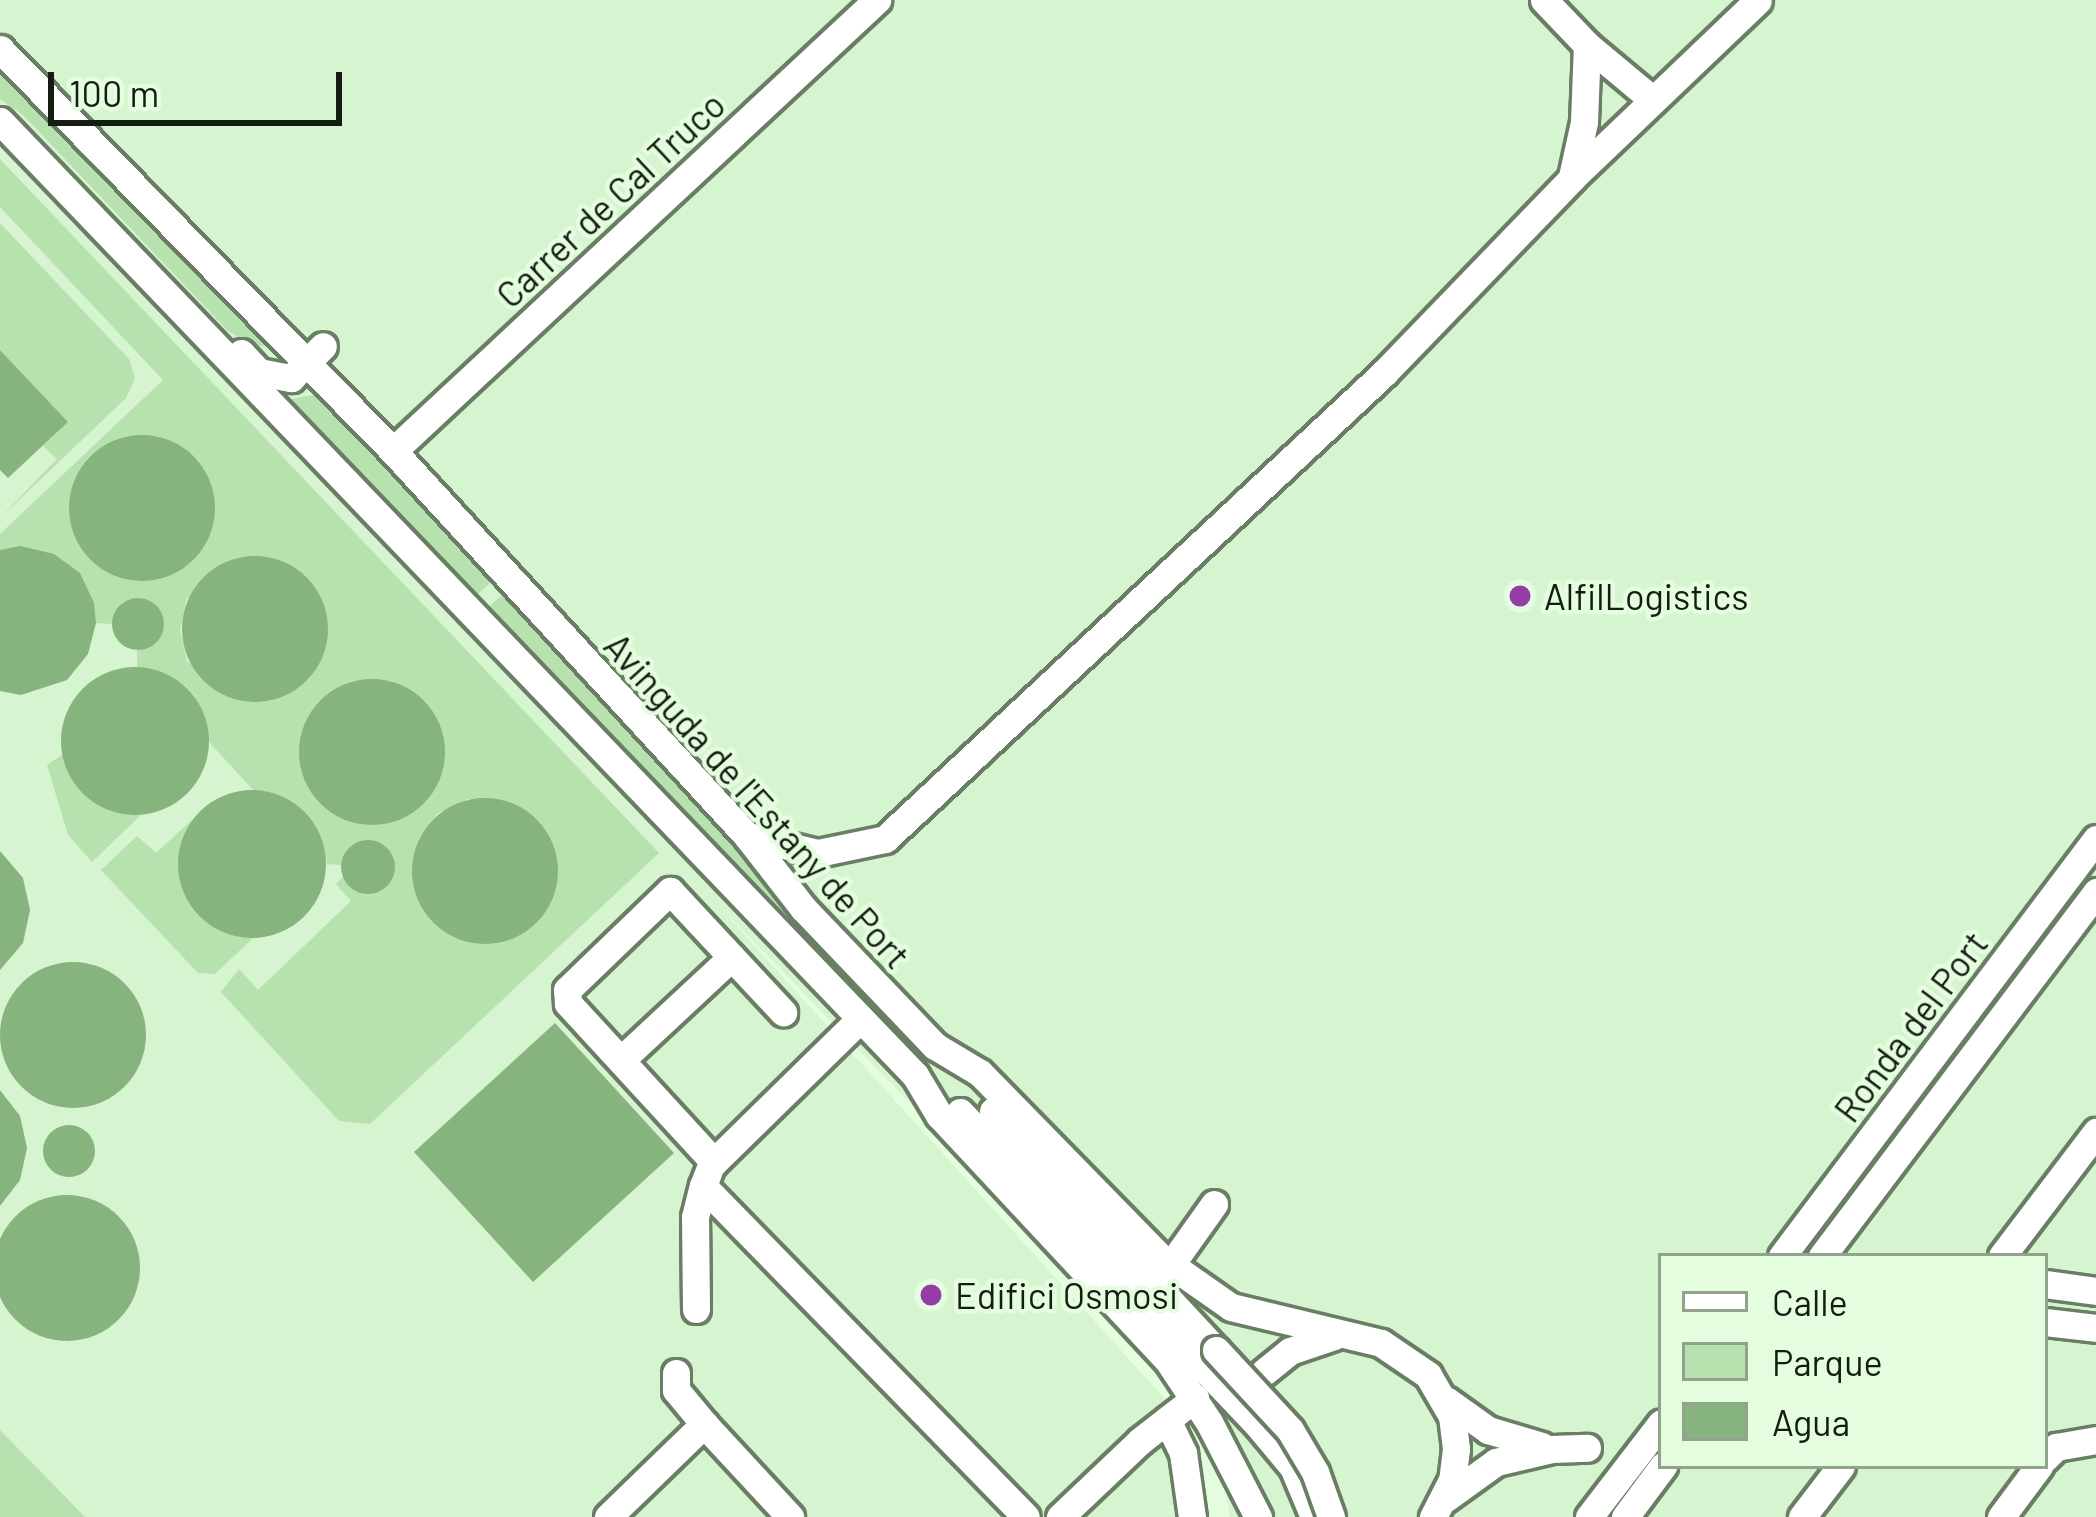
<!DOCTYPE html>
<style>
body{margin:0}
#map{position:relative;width:2096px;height:1517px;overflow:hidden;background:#e4fddf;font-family:Barlow,sans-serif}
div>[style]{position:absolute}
.built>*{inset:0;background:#d6f4d0}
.green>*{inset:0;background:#b7e1af}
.water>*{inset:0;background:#87b37e}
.round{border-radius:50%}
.roads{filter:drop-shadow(3px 0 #697e64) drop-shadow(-3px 0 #697e64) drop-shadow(0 3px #697e64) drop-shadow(0 -3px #697e64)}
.minor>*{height:27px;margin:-13.5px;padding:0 13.5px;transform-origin:13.5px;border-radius:13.5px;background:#fff}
.bridges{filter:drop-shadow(3px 0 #697e64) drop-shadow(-3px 0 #697e64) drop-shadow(0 3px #697e64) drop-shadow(0 -3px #697e64)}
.minor-bridge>*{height:27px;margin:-13.5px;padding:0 13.5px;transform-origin:13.5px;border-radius:13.5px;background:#fff}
.dots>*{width:33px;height:33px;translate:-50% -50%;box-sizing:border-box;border:6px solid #e4fddf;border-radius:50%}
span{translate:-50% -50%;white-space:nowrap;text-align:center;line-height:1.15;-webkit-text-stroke:9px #e4fddf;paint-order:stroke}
.street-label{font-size:36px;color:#151d13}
.poi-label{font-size:36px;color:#151d13}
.left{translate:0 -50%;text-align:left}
.legend{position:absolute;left:1658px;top:1253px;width:390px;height:216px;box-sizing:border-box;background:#e4fddf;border:3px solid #91a38d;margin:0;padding:15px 21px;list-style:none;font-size:36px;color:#151d13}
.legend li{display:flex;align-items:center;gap:24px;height:60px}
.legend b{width:60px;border:3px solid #91a38d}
.scale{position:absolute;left:48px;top:72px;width:294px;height:54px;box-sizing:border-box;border:6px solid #151d13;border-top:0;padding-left:15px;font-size:36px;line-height:42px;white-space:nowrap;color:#151d13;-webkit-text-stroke:9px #e4fddf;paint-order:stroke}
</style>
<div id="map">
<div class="built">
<i style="clip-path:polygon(evenodd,0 0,2096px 0,2096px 1517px,1230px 1517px,1226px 1494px,1193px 1411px,1089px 1287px,716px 903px,1184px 1420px,1206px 1495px,1206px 1517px,69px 1517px,0 1446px,0 0,1661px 1256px,2045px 1256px,2045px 1466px,1661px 1466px,1661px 1256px)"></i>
</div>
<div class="green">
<i style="clip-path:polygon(0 57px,272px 347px,251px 345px,228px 331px,24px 116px,0 99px)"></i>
<i style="clip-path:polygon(evenodd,0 159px,659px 853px,370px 1124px,339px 1121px,221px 992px,239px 969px,258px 990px,351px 901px,336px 884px,343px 877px,347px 884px,395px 867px,393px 855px,380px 843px,362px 841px,347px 850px,341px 865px,327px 864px,324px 846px,299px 806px,253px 790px,210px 743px,194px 695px,182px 683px,137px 667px,137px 650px,157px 643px,164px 620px,133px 599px,122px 604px,112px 624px,96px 623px,94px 603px,0 550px,0 534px,163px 380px,0 207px,0 159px,187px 597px,271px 702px,187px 662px,180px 630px,187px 597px,0 159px,469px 799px,501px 943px,418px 839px,438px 813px,469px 799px)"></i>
<i style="clip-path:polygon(0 223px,129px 359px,135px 378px,126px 398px,0 518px,57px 459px,43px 446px,68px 422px,0 350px)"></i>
<i style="clip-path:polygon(320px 394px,493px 580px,476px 596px,373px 498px,285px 400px)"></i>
<i style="clip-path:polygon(505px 592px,791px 908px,783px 916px,488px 608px)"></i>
<i style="clip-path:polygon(63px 754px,64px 761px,135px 815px,142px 814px,92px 862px,68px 835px,47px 765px)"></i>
<i style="clip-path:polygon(194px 818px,185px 832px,235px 936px,253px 938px,215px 974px,198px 973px,101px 870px,137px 836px,156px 853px)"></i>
<i style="clip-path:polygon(0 1430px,85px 1517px,0 1517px)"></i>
</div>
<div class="water">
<i style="clip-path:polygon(0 350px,68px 422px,8px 478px,0 470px)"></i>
<i class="round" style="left:69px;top:435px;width:146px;height:146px"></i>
<i style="clip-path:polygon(20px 546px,54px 554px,80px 573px,94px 603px,96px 623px,88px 654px,67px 680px,21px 695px,0 691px,0 550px)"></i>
<i class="round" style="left:182px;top:556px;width:146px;height:146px"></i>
<i class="round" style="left:112px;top:598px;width:52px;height:52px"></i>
<i class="round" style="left:61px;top:667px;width:148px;height:148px"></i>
<i class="round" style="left:299px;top:679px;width:146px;height:146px"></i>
<i class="round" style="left:178px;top:790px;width:148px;height:148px"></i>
<i class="round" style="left:412px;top:798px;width:146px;height:146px"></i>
<i class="round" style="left:341px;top:840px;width:54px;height:54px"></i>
<i style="clip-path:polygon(0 851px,23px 878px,30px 910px,23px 943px,0 970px)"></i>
<i class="round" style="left:0;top:962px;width:146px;height:146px"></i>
<i style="clip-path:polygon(555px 1023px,674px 1153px,533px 1282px,414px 1152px)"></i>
<i style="clip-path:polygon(0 1090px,20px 1116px,27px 1148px,20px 1180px,0 1206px)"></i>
<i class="round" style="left:43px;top:1125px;width:52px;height:52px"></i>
<i class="round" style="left:-6px;top:1195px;width:146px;height:146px"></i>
</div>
<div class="roads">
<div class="minor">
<i style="left:1544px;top:0;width:62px;rotate:46.3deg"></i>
<i style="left:1587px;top:45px;width:86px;rotate:39.8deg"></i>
<i style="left:0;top:49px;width:562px;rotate:45.65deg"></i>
<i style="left:393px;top:451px;width:523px;rotate:47.4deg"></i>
<i style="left:747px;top:836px;width:91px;rotate:52.1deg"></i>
<i style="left:803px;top:908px;width:191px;rotate:46.3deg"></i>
<i style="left:935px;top:1046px;width:52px;rotate:31deg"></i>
<i style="left:980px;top:1073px;width:259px;rotate:45.6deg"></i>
<i style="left:1161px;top:1258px;width:85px;rotate:35deg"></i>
<i style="left:1231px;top:1307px;width:154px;rotate:13.5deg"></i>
<i style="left:1381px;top:1343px;width:57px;rotate:34.2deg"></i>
<i style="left:1428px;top:1375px;width:48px;rotate:59.7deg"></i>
<i style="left:1452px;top:1416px;width:33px;rotate:83deg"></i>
<i style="left:1456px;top:1449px;width:31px;rotate:97deg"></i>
<i style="left:1452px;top:1480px;width:42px;rotate:117.2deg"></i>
<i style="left:0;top:121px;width:1322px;rotate:46.2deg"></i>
<i style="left:915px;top:1075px;width:47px;rotate:59deg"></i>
<i style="left:939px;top:1115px;width:338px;rotate:47deg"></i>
<i style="left:1169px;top:1362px;width:72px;rotate:56.3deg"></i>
<i style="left:1209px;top:1422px;width:107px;rotate:62.7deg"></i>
<i style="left:1572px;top:177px;width:56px;rotate:-77.7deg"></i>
<i style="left:1584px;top:122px;width:77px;rotate:-87.8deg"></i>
<i style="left:241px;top:353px;width:26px;rotate:47deg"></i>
<i style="left:259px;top:372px;width:33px;rotate:11deg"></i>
<i style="left:291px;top:378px;width:45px;rotate:-45deg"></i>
<i style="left:393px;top:451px;width:662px;rotate:-42.98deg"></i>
<i style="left:747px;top:836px;width:73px;rotate:13.5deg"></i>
<i style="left:818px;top:853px;width:68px;rotate:-11.8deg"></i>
<i style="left:885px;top:839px;width:683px;rotate:-43.04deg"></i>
<i style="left:1384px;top:373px;width:271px;rotate:-46deg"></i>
<i style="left:1572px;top:178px;width:257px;rotate:-43.7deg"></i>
<i style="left:860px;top:1019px;width:209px;rotate:135.6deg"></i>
<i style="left:711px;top:1165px;width:22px;rotate:111deg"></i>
<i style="left:703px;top:1186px;width:462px;rotate:45.7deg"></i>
<i style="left:621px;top:1060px;width:151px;rotate:-42.9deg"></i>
<i style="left:993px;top:1111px;width:327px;rotate:47deg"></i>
<i style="left:960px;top:1112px;width:432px;rotate:46.4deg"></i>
<i style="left:1258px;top:1425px;width:55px;rotate:50.2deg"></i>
<i style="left:1293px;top:1467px;width:54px;rotate:67.2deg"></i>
<i style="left:714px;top:1162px;width:216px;rotate:-132.6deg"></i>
<i style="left:568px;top:1003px;width:13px;rotate:-94deg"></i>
<i style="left:567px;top:990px;width:143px;rotate:-43.9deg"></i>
<i style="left:670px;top:891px;width:166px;rotate:47deg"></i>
<i style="left:1782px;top:1256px;width:522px;rotate:-53.02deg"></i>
<i style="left:1822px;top:1256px;width:456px;rotate:-53deg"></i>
<i style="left:2002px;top:1256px;width:156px;rotate:-52.8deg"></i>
<i style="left:1170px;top:1266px;width:76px;rotate:-54.6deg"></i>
<i style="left:2045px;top:1284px;width:51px;rotate:7.8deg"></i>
<i style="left:696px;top:1309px;width:92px;rotate:-90.6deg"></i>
<i style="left:695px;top:1217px;width:32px;rotate:-76deg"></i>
<i style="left:2045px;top:1322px;width:51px;rotate:6.7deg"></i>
<i style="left:1264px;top:1372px;width:33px;rotate:-39deg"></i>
<i style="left:1290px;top:1351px;width:46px;rotate:-18.8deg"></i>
<i style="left:676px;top:1373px;width:17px;rotate:90deg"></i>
<i style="left:676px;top:1390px;width:44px;rotate:50.5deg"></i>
<i style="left:1446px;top:1400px;width:52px;rotate:35.5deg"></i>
<i style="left:1488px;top:1430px;width:56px;rotate:16.5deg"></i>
<i style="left:1167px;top:1420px;width:37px;rotate:64deg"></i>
<i style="left:1183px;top:1453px;width:65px;rotate:82deg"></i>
<i style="left:2045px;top:1458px;width:16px;rotate:-45deg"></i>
<i style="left:2056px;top:1447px;width:41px;rotate:-9.9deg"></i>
<i style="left:1446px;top:1498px;width:62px;rotate:-35.8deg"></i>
<i style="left:1496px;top:1462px;width:57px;rotate:-13.1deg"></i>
<i style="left:1552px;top:1449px;width:35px;rotate:-2deg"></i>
<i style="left:608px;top:1517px;width:134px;rotate:-44.1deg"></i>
<i style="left:704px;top:1424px;width:127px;rotate:47.2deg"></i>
<i style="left:1060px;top:1517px;width:110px;rotate:-43.5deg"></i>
<i style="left:1140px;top:1441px;width:70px;rotate:-38deg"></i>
<i style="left:1589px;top:1517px;width:118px;rotate:-52.5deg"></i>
<i style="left:1625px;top:1517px;width:64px;rotate:-53.3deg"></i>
<i style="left:1802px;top:1517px;width:64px;rotate:-52.6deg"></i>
<i style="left:2001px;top:1517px;width:64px;rotate:-53.3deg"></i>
</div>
</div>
<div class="bridges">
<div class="minor-bridge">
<i style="left:1216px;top:1350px;width:109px;rotate:47.2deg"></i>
<i style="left:1290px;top:1430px;width:49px;rotate:59.2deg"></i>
<i style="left:1315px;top:1472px;width:48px;rotate:70.4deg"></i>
</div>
</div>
<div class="dots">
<i style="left:1520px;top:596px;background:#963ca8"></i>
<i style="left:931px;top:1295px;background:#963ca8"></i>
</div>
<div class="street-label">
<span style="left:610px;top:199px;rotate:-43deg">Carrer de Cal Truco</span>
<span style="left:758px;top:800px;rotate:48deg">Avinguda de l'Estany de Port</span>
<span style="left:1910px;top:1026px;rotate:-53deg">Ronda del Port</span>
</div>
<div class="poi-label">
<span class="left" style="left:1544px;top:596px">AlfilLogistics</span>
<span class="left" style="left:955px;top:1295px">Edifici Osmosi</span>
</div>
<ul class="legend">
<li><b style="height:15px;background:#fff"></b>Calle</li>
<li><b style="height:33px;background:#b7e1af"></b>Parque</li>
<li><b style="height:33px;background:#87b37e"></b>Agua</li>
</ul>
<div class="scale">100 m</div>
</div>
